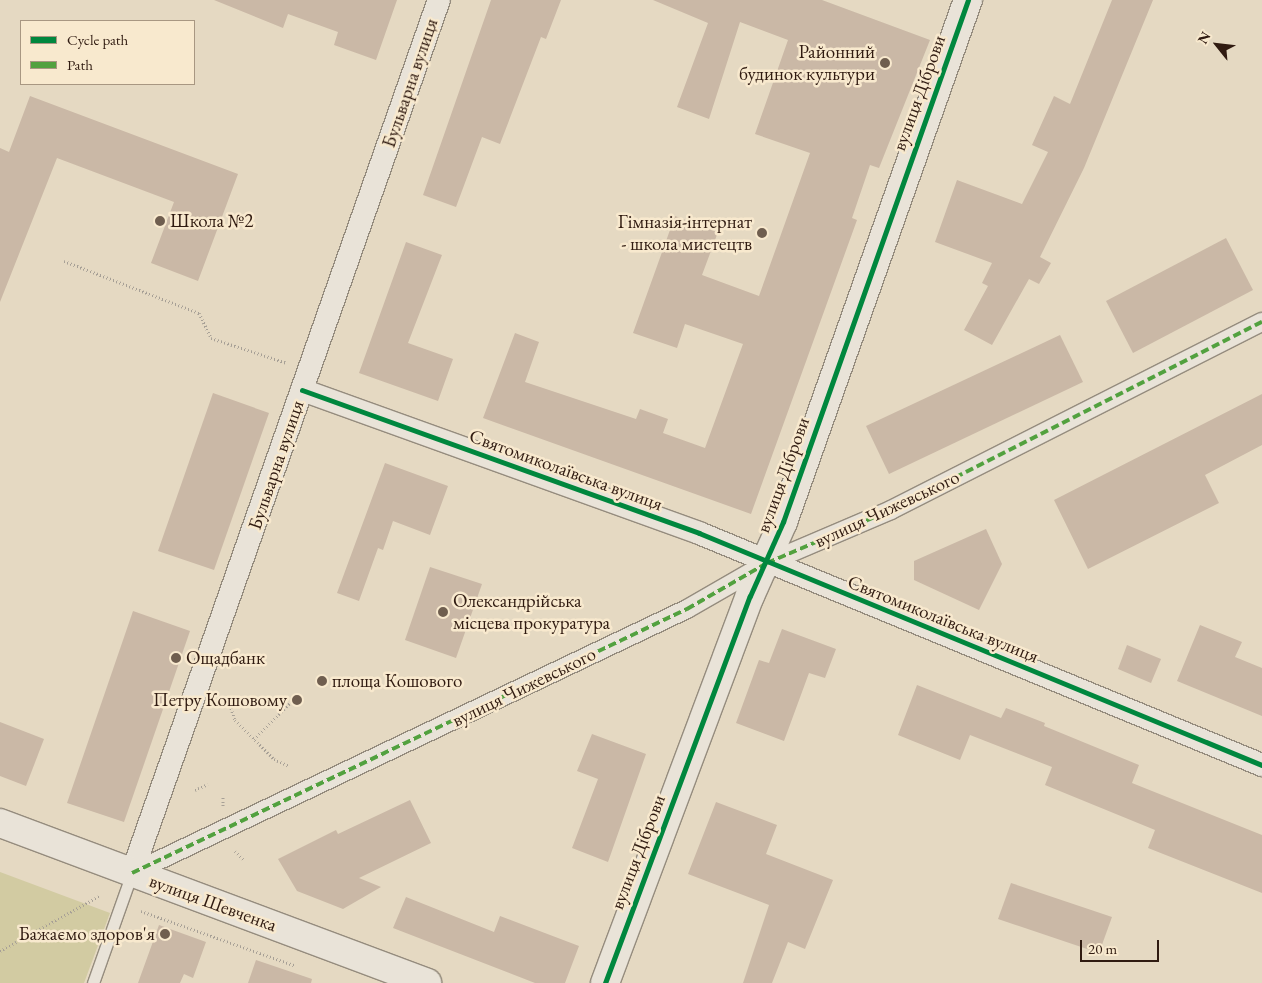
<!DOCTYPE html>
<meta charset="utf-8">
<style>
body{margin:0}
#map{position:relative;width:1262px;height:983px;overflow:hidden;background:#e5d9c2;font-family:"EB Garamond",serif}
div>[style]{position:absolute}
.green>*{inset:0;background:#d2cba2}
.building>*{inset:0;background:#cab8a6}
.path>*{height:3px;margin-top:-1.5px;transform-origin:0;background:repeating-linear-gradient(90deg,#a7a096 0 1px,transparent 0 3.5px)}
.roads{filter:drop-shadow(1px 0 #958c7e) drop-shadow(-1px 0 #958c7e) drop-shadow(0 1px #958c7e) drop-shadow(0 -1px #958c7e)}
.service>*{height:11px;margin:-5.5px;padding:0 5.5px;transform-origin:5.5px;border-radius:5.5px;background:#e9e3d8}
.pedestrian>*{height:18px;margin:-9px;padding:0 9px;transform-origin:9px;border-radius:9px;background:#e9e3d8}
.minor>*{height:22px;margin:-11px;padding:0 11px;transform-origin:11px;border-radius:11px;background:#e9e3d8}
.tertiary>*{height:28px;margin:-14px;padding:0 14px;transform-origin:14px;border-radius:14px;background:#e9e3d8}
.quiet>*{height:4px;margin-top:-2px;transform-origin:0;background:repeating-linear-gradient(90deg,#52a13f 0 8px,transparent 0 12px)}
.cycleway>*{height:5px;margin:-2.5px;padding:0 2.5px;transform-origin:2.5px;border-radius:2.5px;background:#00873e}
.dots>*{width:14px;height:14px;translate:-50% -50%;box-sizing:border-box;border:2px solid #f8e9ce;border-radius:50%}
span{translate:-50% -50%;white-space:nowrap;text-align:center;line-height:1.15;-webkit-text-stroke:5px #f8e9ce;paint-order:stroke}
.poi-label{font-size:19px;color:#301b11}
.right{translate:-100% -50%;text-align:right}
.left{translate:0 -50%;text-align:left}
.street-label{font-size:19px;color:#301b11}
.legend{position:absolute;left:20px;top:20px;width:175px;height:65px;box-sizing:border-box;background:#f8e9ce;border:1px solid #a89782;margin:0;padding:6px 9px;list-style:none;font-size:15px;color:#301b11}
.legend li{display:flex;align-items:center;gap:10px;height:25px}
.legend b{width:25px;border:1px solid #a89782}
.north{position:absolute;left:1192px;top:20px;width:50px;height:50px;-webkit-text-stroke:4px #f8e9ce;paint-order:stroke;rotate:299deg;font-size:14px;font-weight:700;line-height:20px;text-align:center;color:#301b11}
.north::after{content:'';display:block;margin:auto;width:18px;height:22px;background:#301b11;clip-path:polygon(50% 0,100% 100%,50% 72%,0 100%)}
.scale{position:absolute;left:1080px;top:940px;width:79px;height:22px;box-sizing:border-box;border:2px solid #301b11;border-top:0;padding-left:6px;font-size:15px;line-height:18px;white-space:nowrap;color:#301b11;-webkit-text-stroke:4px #f8e9ce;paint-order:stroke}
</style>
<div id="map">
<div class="green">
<i style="clip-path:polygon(0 872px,110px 913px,84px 983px,0 983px)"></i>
</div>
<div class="building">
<i style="clip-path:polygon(214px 0,397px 0,376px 60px,334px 45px,338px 32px,288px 14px,283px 28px)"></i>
<i style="clip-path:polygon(491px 0,561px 0,546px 39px,541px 37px,500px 144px,482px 137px,456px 207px,423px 195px)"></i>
<i style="clip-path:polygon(653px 0,822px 0,930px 40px,879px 168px,870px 165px,852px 218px,857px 220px,751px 514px,483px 418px,515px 333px,539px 342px,525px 382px,636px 419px,640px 409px,668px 419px,663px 433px,705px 448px,743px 344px,685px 324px,677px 348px,633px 333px,675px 216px,718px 232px,702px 275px,759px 296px,810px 153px,755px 134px,788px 40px,740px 22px,709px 119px,677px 107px,708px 23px)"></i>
<i style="clip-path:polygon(1112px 0,1153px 0,1084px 168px,1040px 257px,1051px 263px,1039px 284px,1029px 279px,992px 345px,964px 330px,988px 286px,982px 283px,992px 263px,935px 242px,957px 180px,1022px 204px,1048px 152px,1032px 145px,1054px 96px,1070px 104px)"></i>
<i style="clip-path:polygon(30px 96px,238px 174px,198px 281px,151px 263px,174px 202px,57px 158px,0 302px,0 148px,9px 152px)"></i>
<i style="clip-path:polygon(1226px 238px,1253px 290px,1133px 353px,1106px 301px)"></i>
<i style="clip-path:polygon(406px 242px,442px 255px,408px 343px,453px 359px,438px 401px,359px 373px)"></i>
<i style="clip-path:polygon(1060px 335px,1083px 382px,889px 474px,866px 426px)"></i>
<i style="clip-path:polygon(213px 393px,269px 413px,214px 570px,158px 551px)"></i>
<i style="clip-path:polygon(1262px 394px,1262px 445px,1205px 475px,1219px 503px,1088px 569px,1054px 500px)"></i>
<i style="clip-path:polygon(385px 463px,448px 486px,430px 535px,393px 521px,383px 550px,378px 548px,359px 601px,337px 593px)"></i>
<i style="clip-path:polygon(986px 529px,1002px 564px,979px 610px,914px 580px,914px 561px)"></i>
<i style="clip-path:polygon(430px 567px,482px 584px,456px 658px,405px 640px)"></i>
<i style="clip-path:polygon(133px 611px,190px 631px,124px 822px,67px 803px)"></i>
<i style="clip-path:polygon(1200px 625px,1242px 642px,1235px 657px,1262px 668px,1262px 716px,1177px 681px)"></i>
<i style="clip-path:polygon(782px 629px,836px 649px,825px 678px,809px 673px,784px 741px,736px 723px,759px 660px,769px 663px)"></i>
<i style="clip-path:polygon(1127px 645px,1161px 659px,1151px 683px,1118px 669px)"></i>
<i style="clip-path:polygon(917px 685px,1001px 718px,1006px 708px,1045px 723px,1044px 726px,1139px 765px,1132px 783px,1262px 835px,1262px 893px,1148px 848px,1155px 830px,1045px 785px,1052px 767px,970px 735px,960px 760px,898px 735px)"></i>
<i style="clip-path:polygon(0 722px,44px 739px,26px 786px,0 776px)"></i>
<i style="clip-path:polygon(592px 734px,646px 754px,608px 862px,572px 848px,598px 779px,577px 771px)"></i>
<i style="clip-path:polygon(410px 800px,431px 843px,359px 878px,381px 887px,343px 909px,297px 891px,278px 859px,336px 830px,338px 834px)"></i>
<i style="clip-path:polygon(716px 802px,777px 825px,766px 854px,833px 880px,805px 949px,788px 942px,772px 983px,743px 983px,769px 905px,688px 874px)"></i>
<i style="clip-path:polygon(1011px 883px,1112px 917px,1099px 953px,998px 919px)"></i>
<i style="clip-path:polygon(406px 897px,494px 932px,500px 916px,579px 946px,565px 983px,535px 983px,393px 928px)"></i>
<i style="clip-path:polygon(159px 925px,206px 942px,193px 978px,184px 974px,180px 983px,138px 983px)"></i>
<i style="clip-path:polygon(256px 960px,312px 979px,311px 983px,248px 983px)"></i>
</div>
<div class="path">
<i style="left:64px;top:261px;width:145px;rotate:21.1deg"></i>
<i style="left:199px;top:313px;width:28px;rotate:64deg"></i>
<i style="left:211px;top:338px;width:80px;rotate:18.2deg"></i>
<i style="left:231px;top:708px;width:13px;rotate:72deg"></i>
<i style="left:235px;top:720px;width:55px;rotate:45deg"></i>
<i style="left:274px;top:759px;width:17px;rotate:25deg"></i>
<i style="left:254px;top:739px;width:52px;rotate:-45deg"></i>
<i style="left:195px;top:790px;width:14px;rotate:-25deg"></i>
<i style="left:223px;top:806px;width:9px;rotate:-90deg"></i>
<i style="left:235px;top:851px;width:13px;rotate:45deg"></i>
<i style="left:141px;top:911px;width:164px;rotate:19.5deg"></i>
<i style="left:0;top:951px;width:115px;rotate:-29deg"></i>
</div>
<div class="roads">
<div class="service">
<i style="left:93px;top:983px;width:117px;rotate:-70.5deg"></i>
</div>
<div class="pedestrian">
<i style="left:132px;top:873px;width:615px;rotate:-25.44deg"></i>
<i style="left:687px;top:609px;width:92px;rotate:-29.9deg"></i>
<i style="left:767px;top:563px;width:135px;rotate:-23.1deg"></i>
<i style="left:891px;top:510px;width:416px;rotate:-26.9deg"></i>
</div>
<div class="minor">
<i style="left:302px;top:390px;width:422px;rotate:19.8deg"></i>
<i style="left:699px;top:533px;width:609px;rotate:22.4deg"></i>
<i style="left:132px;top:873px;width:925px;rotate:-70.63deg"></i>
</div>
<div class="tertiary">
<i style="left:0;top:823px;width:456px;rotate:20.5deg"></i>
<i style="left:605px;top:983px;width:413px;rotate:-69.5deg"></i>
<i style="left:750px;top:596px;width:81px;rotate:-66deg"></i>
<i style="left:783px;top:522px;width:554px;rotate:-70.49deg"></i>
</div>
</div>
<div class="quiet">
<i style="left:132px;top:873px;width:615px;rotate:-25.44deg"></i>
<i style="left:687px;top:609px;width:92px;rotate:-29.9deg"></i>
<i style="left:767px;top:563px;width:135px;rotate:-23.1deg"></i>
<i style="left:891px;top:510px;width:416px;rotate:-26.9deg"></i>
</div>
<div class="cycleway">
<i style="left:302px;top:390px;width:422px;rotate:19.8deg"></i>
<i style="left:699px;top:533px;width:609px;rotate:22.4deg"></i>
<i style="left:605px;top:983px;width:413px;rotate:-69.5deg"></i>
<i style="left:750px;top:596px;width:81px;rotate:-66deg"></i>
<i style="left:783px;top:522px;width:554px;rotate:-70.49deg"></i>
</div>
<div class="dots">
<i style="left:885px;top:63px;background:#6f5e4f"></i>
<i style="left:160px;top:221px;background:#6f5e4f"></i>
<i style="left:762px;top:233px;background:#6f5e4f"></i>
<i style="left:443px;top:612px;background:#6f5e4f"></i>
<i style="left:176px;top:658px;background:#6f5e4f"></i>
<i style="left:322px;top:681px;background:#6f5e4f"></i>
<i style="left:297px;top:700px;background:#6f5e4f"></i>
<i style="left:165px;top:934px;background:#6f5e4f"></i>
</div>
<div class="poi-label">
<span class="right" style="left:875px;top:63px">Районний<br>будинок культури</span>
<span class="left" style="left:170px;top:221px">Школа №2</span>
<span class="right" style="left:752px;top:233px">Гімназія-інтернат<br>- школа мистецтв</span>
<span class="left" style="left:453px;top:612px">Олександрійська<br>місцева прокуратура</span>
<span class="left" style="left:186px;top:658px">Ощадбанк</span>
<span class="left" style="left:332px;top:681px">площа Кошового</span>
<span class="right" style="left:287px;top:700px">Петру Кошовому</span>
<span class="right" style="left:155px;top:934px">Бажаємо здоров'я</span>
</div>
<div class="street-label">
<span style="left:410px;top:83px;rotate:-71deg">Бульварна вулиця</span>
<span style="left:919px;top:93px;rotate:-70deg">вулиця Діброви</span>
<span style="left:276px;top:465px;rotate:-71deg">Бульварна вулиця</span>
<span style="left:566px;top:470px;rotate:20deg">Святомиколаївська вулиця</span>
<span style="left:783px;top:475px;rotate:-70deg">вулиця Діброви</span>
<span style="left:887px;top:509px;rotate:-25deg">вулиця Чижевського</span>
<span style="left:943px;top:619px;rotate:22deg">Святомиколаївська вулиця</span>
<span style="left:524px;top:687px;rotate:-26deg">вулиця Чижевського</span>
<span style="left:638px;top:852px;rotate:-69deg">вулиця Діброви</span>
<span style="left:213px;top:903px;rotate:20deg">вулиця Шевченка</span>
</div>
<ul class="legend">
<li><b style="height:6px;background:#00873e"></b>Cycle path</li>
<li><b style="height:6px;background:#52a13f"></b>Path</li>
</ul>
<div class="north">N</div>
<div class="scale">20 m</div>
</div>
